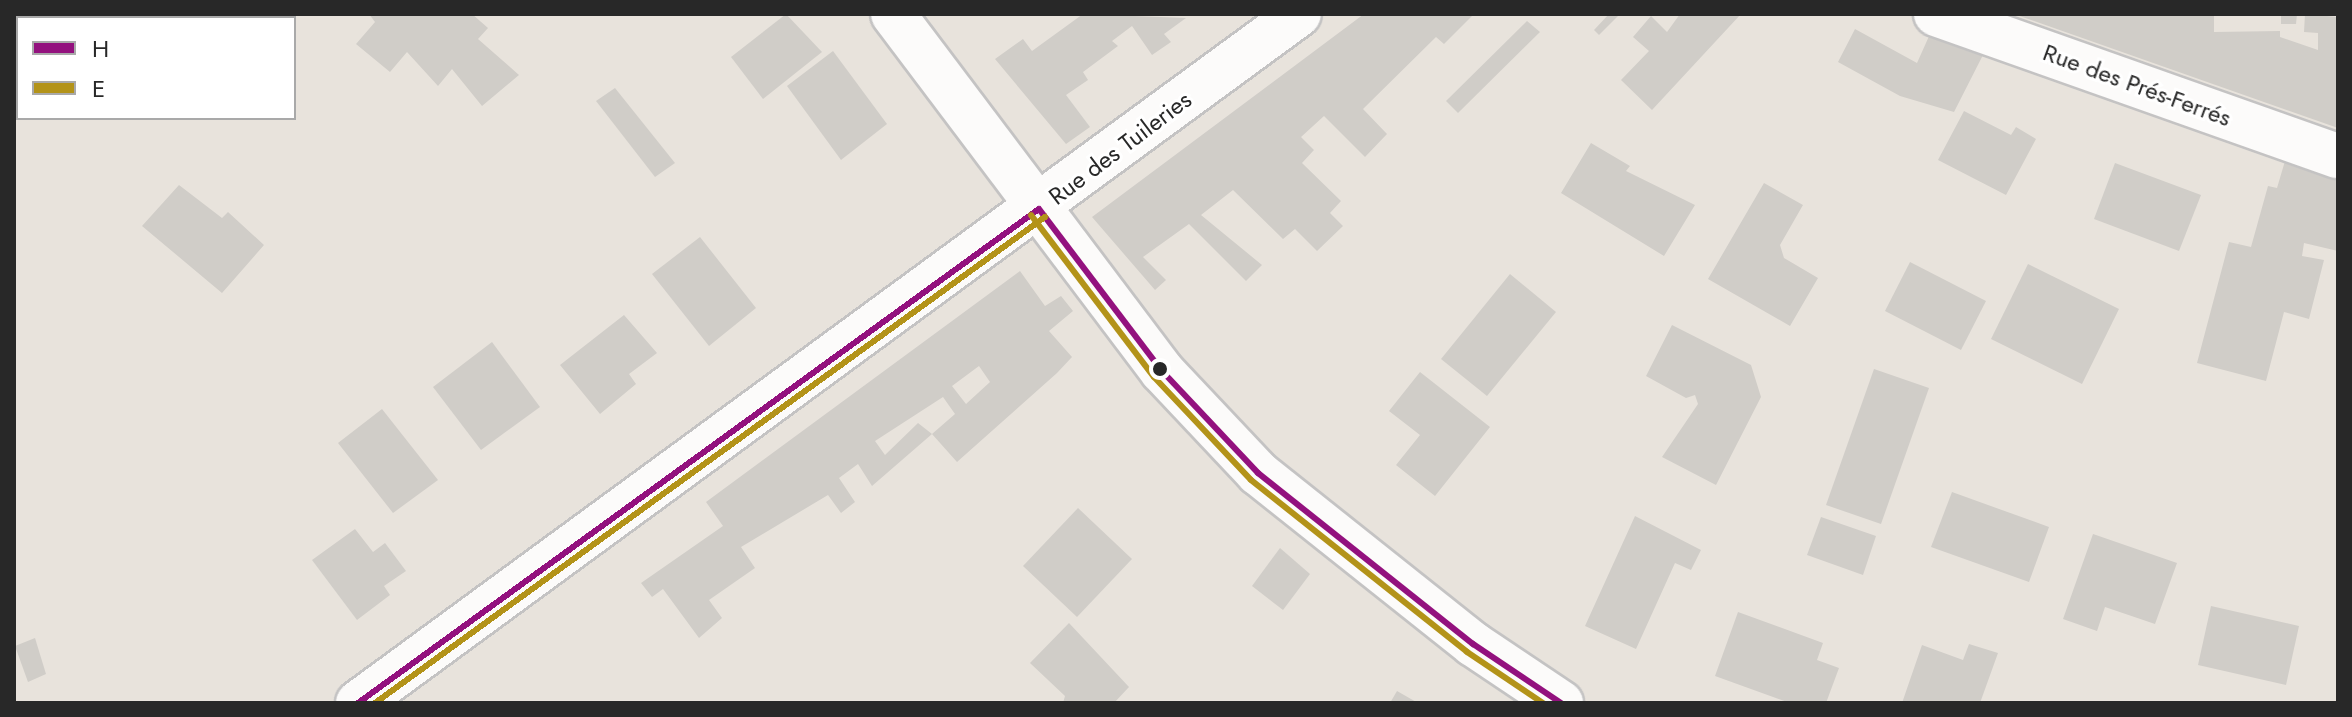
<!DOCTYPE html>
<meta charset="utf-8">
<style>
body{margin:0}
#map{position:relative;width:2352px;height:717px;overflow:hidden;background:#e8e3dc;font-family:Jost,sans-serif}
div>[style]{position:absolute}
.building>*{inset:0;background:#d0cdc8}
.roads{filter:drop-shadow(2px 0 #c4c3c3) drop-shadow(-2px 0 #c4c3c3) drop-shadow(0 2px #c4c3c3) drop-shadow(0 -2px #c4c3c3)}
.minor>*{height:44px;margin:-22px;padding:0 22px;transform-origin:22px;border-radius:22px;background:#fcfbfa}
.bus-1>*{height:6px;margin:-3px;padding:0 3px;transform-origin:3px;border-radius:3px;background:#93117e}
.bus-2>*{height:6px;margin:-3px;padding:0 3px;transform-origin:3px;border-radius:3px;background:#b39319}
.dots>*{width:22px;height:22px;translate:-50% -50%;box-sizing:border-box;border:4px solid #fff;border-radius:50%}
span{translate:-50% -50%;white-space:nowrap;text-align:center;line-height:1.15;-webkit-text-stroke:6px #fff;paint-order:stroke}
.street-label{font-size:24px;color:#282828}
.frame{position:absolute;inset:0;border:16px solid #282828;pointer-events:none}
.legend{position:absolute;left:16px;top:16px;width:280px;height:104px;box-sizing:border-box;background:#fff;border:2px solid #a9a9a9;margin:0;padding:10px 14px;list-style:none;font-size:24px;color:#282828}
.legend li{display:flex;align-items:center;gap:16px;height:40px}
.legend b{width:40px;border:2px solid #a9a9a9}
</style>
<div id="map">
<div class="building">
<i style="clip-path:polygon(369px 14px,472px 14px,488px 28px,478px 39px,519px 75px,482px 106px,452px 69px,438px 86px,407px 52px,390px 72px,356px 44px,375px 22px)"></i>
<i style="clip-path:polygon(786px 14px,822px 52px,763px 99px,731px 57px)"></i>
<i style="clip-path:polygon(1083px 14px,1186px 18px,1164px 34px,1171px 42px,1152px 55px,1132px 26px,1112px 41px,1118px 46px,1083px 72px,1088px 80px,1066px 95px,1090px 127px,1066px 144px,995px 59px,1023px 39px,1032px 51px)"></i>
<i style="clip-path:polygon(1474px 14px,1444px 44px,1436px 37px,1363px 109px,1387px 134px,1365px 157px,1324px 116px,1301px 137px,1314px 150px,1302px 163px,1341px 201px,1330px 213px,1343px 226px,1317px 251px,1295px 229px,1283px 239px,1233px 190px,1201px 215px,1262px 265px,1246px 281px,1189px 224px,1143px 257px,1166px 280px,1155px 290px,1092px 217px,1364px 14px)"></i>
<i style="clip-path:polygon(1609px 14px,1620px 14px,1599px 35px,1594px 30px)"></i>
<i style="clip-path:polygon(1680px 14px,1741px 14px,1652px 110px,1621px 80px,1649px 51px,1633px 37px,1651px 16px,1667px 32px)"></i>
<i style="clip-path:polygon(2014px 14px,2214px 14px,2214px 32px,2280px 31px,2280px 37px,2318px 50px,2318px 33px,2304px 32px,2305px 14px,2338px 17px,2338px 128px)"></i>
<i style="clip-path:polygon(2281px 14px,2297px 14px,2296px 24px,2281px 24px)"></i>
<i style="clip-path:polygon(1527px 21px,1540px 32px,1458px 113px,1446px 101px)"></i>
<i style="clip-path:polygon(1855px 29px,1917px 63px,1930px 34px,1984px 53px,1954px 112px,1900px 96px,1838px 62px)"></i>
<i style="clip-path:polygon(833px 51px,887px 124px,841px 160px,787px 86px)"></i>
<i style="clip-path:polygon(615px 88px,675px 163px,655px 177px,596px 101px)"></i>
<i style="clip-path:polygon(1964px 111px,2011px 135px,2016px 127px,2036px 139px,2006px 195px,1938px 160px)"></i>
<i style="clip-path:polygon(1591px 143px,1630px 166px,1626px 171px,1695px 205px,1664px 256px,1561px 193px)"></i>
<i style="clip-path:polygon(2285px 161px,2338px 179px,2338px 251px,2304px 243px,2302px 256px,2324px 260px,2309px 319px,2284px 312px,2266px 381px,2197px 363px,2229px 242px,2251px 247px,2268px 186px,2277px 188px)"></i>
<i style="clip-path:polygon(2115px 163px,2201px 195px,2179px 251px,2094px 219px)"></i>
<i style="clip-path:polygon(1764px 183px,1803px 205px,1780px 245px,1784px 258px,1818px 278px,1790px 326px,1708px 279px)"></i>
<i style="clip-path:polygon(179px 185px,222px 218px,228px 212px,264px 245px,222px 293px,142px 226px)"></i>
<i style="clip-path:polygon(700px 237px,756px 308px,709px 346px,652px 274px)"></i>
<i style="clip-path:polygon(1910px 262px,1986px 301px,1961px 350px,1885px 311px)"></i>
<i style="clip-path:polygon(2028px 264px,2119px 309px,2082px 384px,1991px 339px)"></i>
<i style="clip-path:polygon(evenodd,1020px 271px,1045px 306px,1061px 296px,1073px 311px,1049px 331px,1072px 357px,1057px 373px,957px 462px,932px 434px,872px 486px,858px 464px,839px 478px,855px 502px,841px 513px,828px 495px,741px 547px,755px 568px,709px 600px,722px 618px,699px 638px,663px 589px,652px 597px,641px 583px,723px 526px,706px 502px,1020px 271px,979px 366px,990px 382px,966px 404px,952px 386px,979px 366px,1020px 271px,943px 397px,955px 414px,932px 434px,918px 423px,885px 455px,875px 441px,943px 397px)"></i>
<i style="clip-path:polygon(1510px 274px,1556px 312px,1487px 396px,1441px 359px)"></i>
<i style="clip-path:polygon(624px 315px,657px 353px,629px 374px,636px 384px,600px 414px,560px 365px)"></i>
<i style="clip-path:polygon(1672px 325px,1751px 365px,1761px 397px,1716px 485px,1662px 457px,1698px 404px,1695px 395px,1686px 398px,1646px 376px)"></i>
<i style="clip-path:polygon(492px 342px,540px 407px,481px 450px,433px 387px)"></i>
<i style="clip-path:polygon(1874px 369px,1929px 388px,1881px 524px,1826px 505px)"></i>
<i style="clip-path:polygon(1420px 372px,1490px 427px,1435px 496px,1396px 465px,1420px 435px,1389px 411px)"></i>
<i style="clip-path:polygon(382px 409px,438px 480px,393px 513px,338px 443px)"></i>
<i style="clip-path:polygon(1952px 492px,2049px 527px,2029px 582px,1931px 547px)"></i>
<i style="clip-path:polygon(1078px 508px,1132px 559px,1077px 617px,1023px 566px)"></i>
<i style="clip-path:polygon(1635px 516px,1701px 550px,1691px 570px,1675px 563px,1636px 649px,1585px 626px)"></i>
<i style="clip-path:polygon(1821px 517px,1876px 536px,1863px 575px,1807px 555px)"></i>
<i style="clip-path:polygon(355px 529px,373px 552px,385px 543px,406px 571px,384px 586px,390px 595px,357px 620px,312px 560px)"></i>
<i style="clip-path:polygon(2093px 534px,2177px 563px,2155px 624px,2105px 607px,2097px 631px,2063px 619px)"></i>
<i style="clip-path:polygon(1280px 548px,1310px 574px,1283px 610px,1252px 586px)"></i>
<i style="clip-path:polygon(2211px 606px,2299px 626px,2286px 685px,2198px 665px)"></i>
<i style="clip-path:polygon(1738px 612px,1823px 643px,1817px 660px,1839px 668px,1826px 703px,1790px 703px,1715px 676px)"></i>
<i style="clip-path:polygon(1069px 623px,1129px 687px,1114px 703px,1063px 703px,1065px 696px,1030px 663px)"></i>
<i style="clip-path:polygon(35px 638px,46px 674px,28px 682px,15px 646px)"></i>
<i style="clip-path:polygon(1969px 644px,1998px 653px,1980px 703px,1902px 703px,1922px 645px,1963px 660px)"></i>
<i style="clip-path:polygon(1397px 691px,1418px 703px,1390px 703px)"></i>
</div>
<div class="roads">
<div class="minor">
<i style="left:893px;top:14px;width:447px;rotate:53deg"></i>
<i style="left:1162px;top:371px;width:140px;rotate:46.7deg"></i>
<i style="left:1258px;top:473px;width:275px;rotate:38.5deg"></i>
<i style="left:1473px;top:644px;width:106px;rotate:33.8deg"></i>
<i style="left:1936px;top:14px;width:426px;rotate:19.5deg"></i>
<i style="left:358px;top:703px;width:1166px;rotate:-36.21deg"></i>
</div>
</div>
<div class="bus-1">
<i style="left:1039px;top:209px;width:203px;rotate:52.8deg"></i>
<i style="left:1162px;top:371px;width:140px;rotate:46.7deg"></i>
<i style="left:1258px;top:473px;width:275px;rotate:38.5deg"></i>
<i style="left:1473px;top:644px;width:106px;rotate:33.8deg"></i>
<i style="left:358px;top:703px;width:841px;rotate:-35.96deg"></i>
</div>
<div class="bus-2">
<i style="left:1031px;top:215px;width:203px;rotate:52.8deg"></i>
<i style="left:1154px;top:377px;width:141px;rotate:46.7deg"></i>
<i style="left:1251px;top:480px;width:276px;rotate:38.5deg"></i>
<i style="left:1467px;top:652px;width:92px;rotate:33.9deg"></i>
<i style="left:375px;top:703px;width:828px;rotate:-35.96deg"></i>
</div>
<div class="dots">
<i style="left:1160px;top:369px;background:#282828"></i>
</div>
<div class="street-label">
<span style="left:2137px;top:85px;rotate:20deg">Rue des Prés-Ferrés</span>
<span style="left:1120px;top:148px;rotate:-37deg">Rue des Tuileries</span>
</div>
<div class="frame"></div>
<ul class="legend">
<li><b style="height:10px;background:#93117e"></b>H</li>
<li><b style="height:10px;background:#b39319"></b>E</li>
</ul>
</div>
